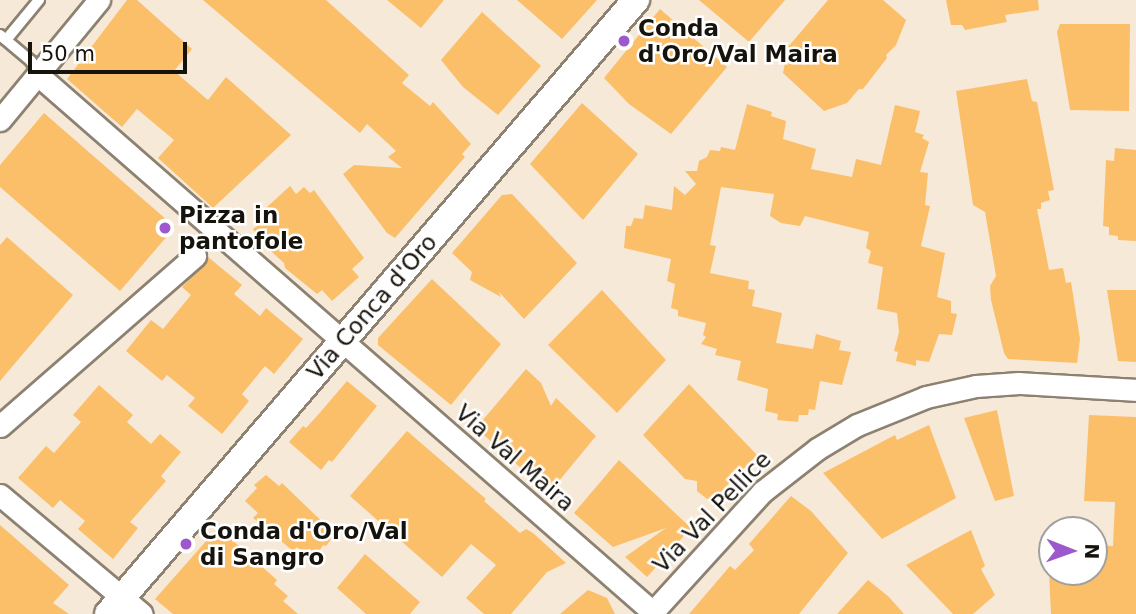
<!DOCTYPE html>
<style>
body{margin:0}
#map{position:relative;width:1136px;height:614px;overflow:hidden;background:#f6e9d8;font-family:"DejaVu Sans",sans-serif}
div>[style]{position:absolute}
.building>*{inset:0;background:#fbbf6a}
.roads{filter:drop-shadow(2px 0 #8d8171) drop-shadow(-2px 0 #8d8171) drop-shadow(0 2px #8d8171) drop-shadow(0 -2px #8d8171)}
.service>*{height:10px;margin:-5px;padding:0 5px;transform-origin:5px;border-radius:5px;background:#fff}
.minor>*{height:21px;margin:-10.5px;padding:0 10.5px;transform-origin:10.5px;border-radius:10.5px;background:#fff}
.tertiary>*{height:26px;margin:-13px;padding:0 13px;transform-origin:13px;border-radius:13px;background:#fff}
.dots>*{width:19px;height:19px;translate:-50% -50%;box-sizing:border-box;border:4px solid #fff;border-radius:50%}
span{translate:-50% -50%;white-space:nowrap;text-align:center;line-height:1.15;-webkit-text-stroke:5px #fff;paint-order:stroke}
.poi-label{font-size:23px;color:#16120c;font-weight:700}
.left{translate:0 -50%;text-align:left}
.street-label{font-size:23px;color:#16120c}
.north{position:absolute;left:1038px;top:516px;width:70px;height:70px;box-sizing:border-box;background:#fff;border:2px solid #a2a09e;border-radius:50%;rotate:91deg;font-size:19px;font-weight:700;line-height:28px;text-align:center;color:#16120c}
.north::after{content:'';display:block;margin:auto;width:24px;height:32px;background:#9d58cd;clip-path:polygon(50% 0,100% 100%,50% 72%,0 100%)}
.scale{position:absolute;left:28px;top:42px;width:159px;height:32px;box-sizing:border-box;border:4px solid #16120c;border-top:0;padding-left:9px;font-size:21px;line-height:24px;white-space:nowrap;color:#16120c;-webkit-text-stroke:5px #fff;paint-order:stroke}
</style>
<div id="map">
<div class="building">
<i style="clip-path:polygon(127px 0,137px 0,192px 49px,174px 71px,208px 100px,226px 77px,291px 135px,213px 208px,158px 158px,174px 140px,137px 109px,122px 127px,67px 79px)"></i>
<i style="clip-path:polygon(203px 0,326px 0,409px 75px,402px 83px,430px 106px,433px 102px,471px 144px,462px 154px,465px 157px,395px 238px,387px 233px,343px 174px,354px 165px,402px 168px,388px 157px,396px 151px,367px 124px,360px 133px)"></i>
<i style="clip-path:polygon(387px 0,444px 0,421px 28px)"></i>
<i style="clip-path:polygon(517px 0,597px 0,562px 39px)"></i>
<i style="clip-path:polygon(699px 0,785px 0,749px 42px)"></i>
<i style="clip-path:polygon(828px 0,883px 0,906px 20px,896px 45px,886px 55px,887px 58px,863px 89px,859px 89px,847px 103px,824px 111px,783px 73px,788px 47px)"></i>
<i style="clip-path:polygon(946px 0,1038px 0,1039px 10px,1005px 15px,1007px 22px,965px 30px,962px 25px,951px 25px)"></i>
<i style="clip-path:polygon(660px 9px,727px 67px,671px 134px,629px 104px,604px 78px)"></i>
<i style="clip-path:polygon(482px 12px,541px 66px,498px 115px,463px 87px,441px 60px)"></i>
<i style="clip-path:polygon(1060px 24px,1130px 24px,1129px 111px,1070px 110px,1057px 32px)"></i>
<i style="clip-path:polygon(1027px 79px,1032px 101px,1037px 102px,1054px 190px,1048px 191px,1050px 200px,1041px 203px,1041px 209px,1037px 209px,1049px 270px,1063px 268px,1066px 283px,1071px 282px,1080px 339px,1077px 363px,1008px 359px,1004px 353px,991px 300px,990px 286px,996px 276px,985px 212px,973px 205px,956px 91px)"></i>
<i style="clip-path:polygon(582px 103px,638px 154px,583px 220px,530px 164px)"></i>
<i style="clip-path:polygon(747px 104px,772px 112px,771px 116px,786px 121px,783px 139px,816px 149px,811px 169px,852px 177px,856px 159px,881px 165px,895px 105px,920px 111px,915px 132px,924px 135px,922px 138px,929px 142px,920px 172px,928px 173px,925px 205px,930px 206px,921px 246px,945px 253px,937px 297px,951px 301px,951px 313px,957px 314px,952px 335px,939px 334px,929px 362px,916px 360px,916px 366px,896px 361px,898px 352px,894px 351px,899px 332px,897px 313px,877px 309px,883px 267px,868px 263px,871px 251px,866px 248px,869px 232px,805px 216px,800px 226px,781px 223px,770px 216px,774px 194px,721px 187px,710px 245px,716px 246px,710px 273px,749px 281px,748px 289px,755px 290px,752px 306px,782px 313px,776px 343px,813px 349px,816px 334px,841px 341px,839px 350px,851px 352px,842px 385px,820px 381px,815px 410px,809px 409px,808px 415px,799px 415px,798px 422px,777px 420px,778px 414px,765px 411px,768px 389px,737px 380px,741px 361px,715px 355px,717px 349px,701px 344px,706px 337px,703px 335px,706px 323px,678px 316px,678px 310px,671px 308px,675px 284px,667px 281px,671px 259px,624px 248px,626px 226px,631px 226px,634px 218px,643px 219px,645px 205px,672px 210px,674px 186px,685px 195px,696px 184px,685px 171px,697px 171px,699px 161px,707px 157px,710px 150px,720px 151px,721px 147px,735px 150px)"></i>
<i style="clip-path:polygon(44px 113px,175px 227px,120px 291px,0 187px,0 165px)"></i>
<i style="clip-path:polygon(1115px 148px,1136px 150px,1136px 241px,1118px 240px,1118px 236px,1109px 235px,1109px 227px,1103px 226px,1106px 160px,1114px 161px)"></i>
<i style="clip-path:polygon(290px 186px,296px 194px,304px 187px,310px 193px,314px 190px,364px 258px,352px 269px,359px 277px,332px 301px,322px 290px,317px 294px,285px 268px,284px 263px,262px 243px,253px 229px,260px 224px,255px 218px)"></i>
<i style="clip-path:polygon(512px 194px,577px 263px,524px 319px,499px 292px,501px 297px,470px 280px,472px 272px,452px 253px,502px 195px)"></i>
<i style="clip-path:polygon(7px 237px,73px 295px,0 381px,0 245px)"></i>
<i style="clip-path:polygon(208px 257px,242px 285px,234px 294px,260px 316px,266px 308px,303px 339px,274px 374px,265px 366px,242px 394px,249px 401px,222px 434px,188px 406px,195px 398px,167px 375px,162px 381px,126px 351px,151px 320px,163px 329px,191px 295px,182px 287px,204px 265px)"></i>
<i style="clip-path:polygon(432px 279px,501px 344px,451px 405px,378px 345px,378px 338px)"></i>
<i style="clip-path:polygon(602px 290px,666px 360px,617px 413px,548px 345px)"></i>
<i style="clip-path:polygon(1107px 290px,1136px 290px,1136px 362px,1118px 361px)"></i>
<i style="clip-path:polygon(526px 369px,541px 383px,551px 406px,556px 398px,596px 436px,549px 493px,476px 428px)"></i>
<i style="clip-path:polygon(347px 381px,377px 406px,332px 462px,329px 460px,321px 470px,289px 442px,303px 426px,306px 428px,317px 416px)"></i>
<i style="clip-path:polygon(689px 384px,757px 455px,711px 502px,697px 491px,697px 481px,685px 479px,643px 435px)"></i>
<i style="clip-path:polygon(99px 385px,133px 415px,127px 422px,151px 444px,160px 434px,181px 452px,161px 476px,166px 481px,130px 522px,138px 528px,113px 559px,78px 529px,85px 521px,60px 500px,53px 508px,18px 478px,46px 446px,54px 453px,81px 422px,73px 415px)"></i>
<i style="clip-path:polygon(997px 410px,1014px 496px,995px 501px,964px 418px)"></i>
<i style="clip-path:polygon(1089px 415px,1136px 417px,1136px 614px,1051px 614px,1049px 572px,1094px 572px,1094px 545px,1113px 546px,1115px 502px,1084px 501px)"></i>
<i style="clip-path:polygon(929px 425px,956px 498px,882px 539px,823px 473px,895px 435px,897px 440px)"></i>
<i style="clip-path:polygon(407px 431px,486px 499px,484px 501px,520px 533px,526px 529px,533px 533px,566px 563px,547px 572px,511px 614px,484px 614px,466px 598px,496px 565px,471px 544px,442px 577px,350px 496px)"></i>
<i style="clip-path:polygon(619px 460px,691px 528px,647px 577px,625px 557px,666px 528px,613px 547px,574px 513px)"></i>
<i style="clip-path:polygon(266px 475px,279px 486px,282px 483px,335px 534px,326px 546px,323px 545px,314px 560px,297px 547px,293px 551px,253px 518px,258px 513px,245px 501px,257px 488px,254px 485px)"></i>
<i style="clip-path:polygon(791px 496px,811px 511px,848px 553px,799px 614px,689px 614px,730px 566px,735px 570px,754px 550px,749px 544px)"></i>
<i style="clip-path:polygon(0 525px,69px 585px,53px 603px,69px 614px,0 614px)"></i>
<i style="clip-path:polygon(971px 530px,985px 566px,981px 569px,995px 595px,973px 614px,953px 614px,906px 565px)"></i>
<i style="clip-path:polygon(215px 531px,222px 531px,277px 580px,274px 584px,288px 596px,283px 601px,298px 614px,173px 614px,155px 599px)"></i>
<i style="clip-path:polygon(365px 554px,420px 602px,410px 614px,366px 614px,337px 588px)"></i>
<i style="clip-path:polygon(868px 580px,889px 597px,904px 614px,837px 614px)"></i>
<i style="clip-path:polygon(588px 590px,607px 598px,615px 614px,560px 614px)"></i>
</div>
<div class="roads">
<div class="service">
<i style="left:0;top:35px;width:40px;rotate:40deg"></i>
<i style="left:31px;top:61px;width:16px;rotate:63deg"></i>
<i style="left:6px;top:40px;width:52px;rotate:-50.5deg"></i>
</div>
<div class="minor">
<i style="left:38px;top:75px;width:819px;rotate:41.14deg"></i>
<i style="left:0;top:120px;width:156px;rotate:-50.5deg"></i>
<i style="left:0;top:426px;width:259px;rotate:-41.1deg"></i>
<i style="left:0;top:495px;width:185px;rotate:40deg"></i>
<i style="left:651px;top:614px;width:165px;rotate:-47.7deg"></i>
<i style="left:762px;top:492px;width:70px;rotate:-38deg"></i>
<i style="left:817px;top:449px;width:47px;rotate:-31deg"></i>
<i style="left:857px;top:425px;width:74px;rotate:-22.1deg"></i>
<i style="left:926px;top:397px;width:51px;rotate:-12.4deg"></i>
<i style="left:976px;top:386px;width:43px;rotate:-4deg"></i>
<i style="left:1019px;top:383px;width:117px;rotate:3.4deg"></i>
</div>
<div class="tertiary">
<i style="left:108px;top:614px;width:810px;rotate:-49.31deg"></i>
</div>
</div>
<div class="dots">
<i style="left:624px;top:41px;background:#9d58cd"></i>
<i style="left:165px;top:228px;background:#9d58cd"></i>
<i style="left:186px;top:544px;background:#9d58cd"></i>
</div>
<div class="poi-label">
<span class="left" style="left:638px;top:41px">Conda<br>d'Oro/Val Maira</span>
<span class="left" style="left:179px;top:228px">Pizza in<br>pantofole</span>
<span class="left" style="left:200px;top:544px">Conda d'Oro/Val<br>di Sangro</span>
</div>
<div class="street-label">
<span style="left:372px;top:307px;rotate:-49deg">Via Conca d'Oro</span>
<span style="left:515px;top:458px;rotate:41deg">Via Val Maira</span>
<span style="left:712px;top:512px;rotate:-46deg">Via Val Pellice</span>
</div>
<div class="north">N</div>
<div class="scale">50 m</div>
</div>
